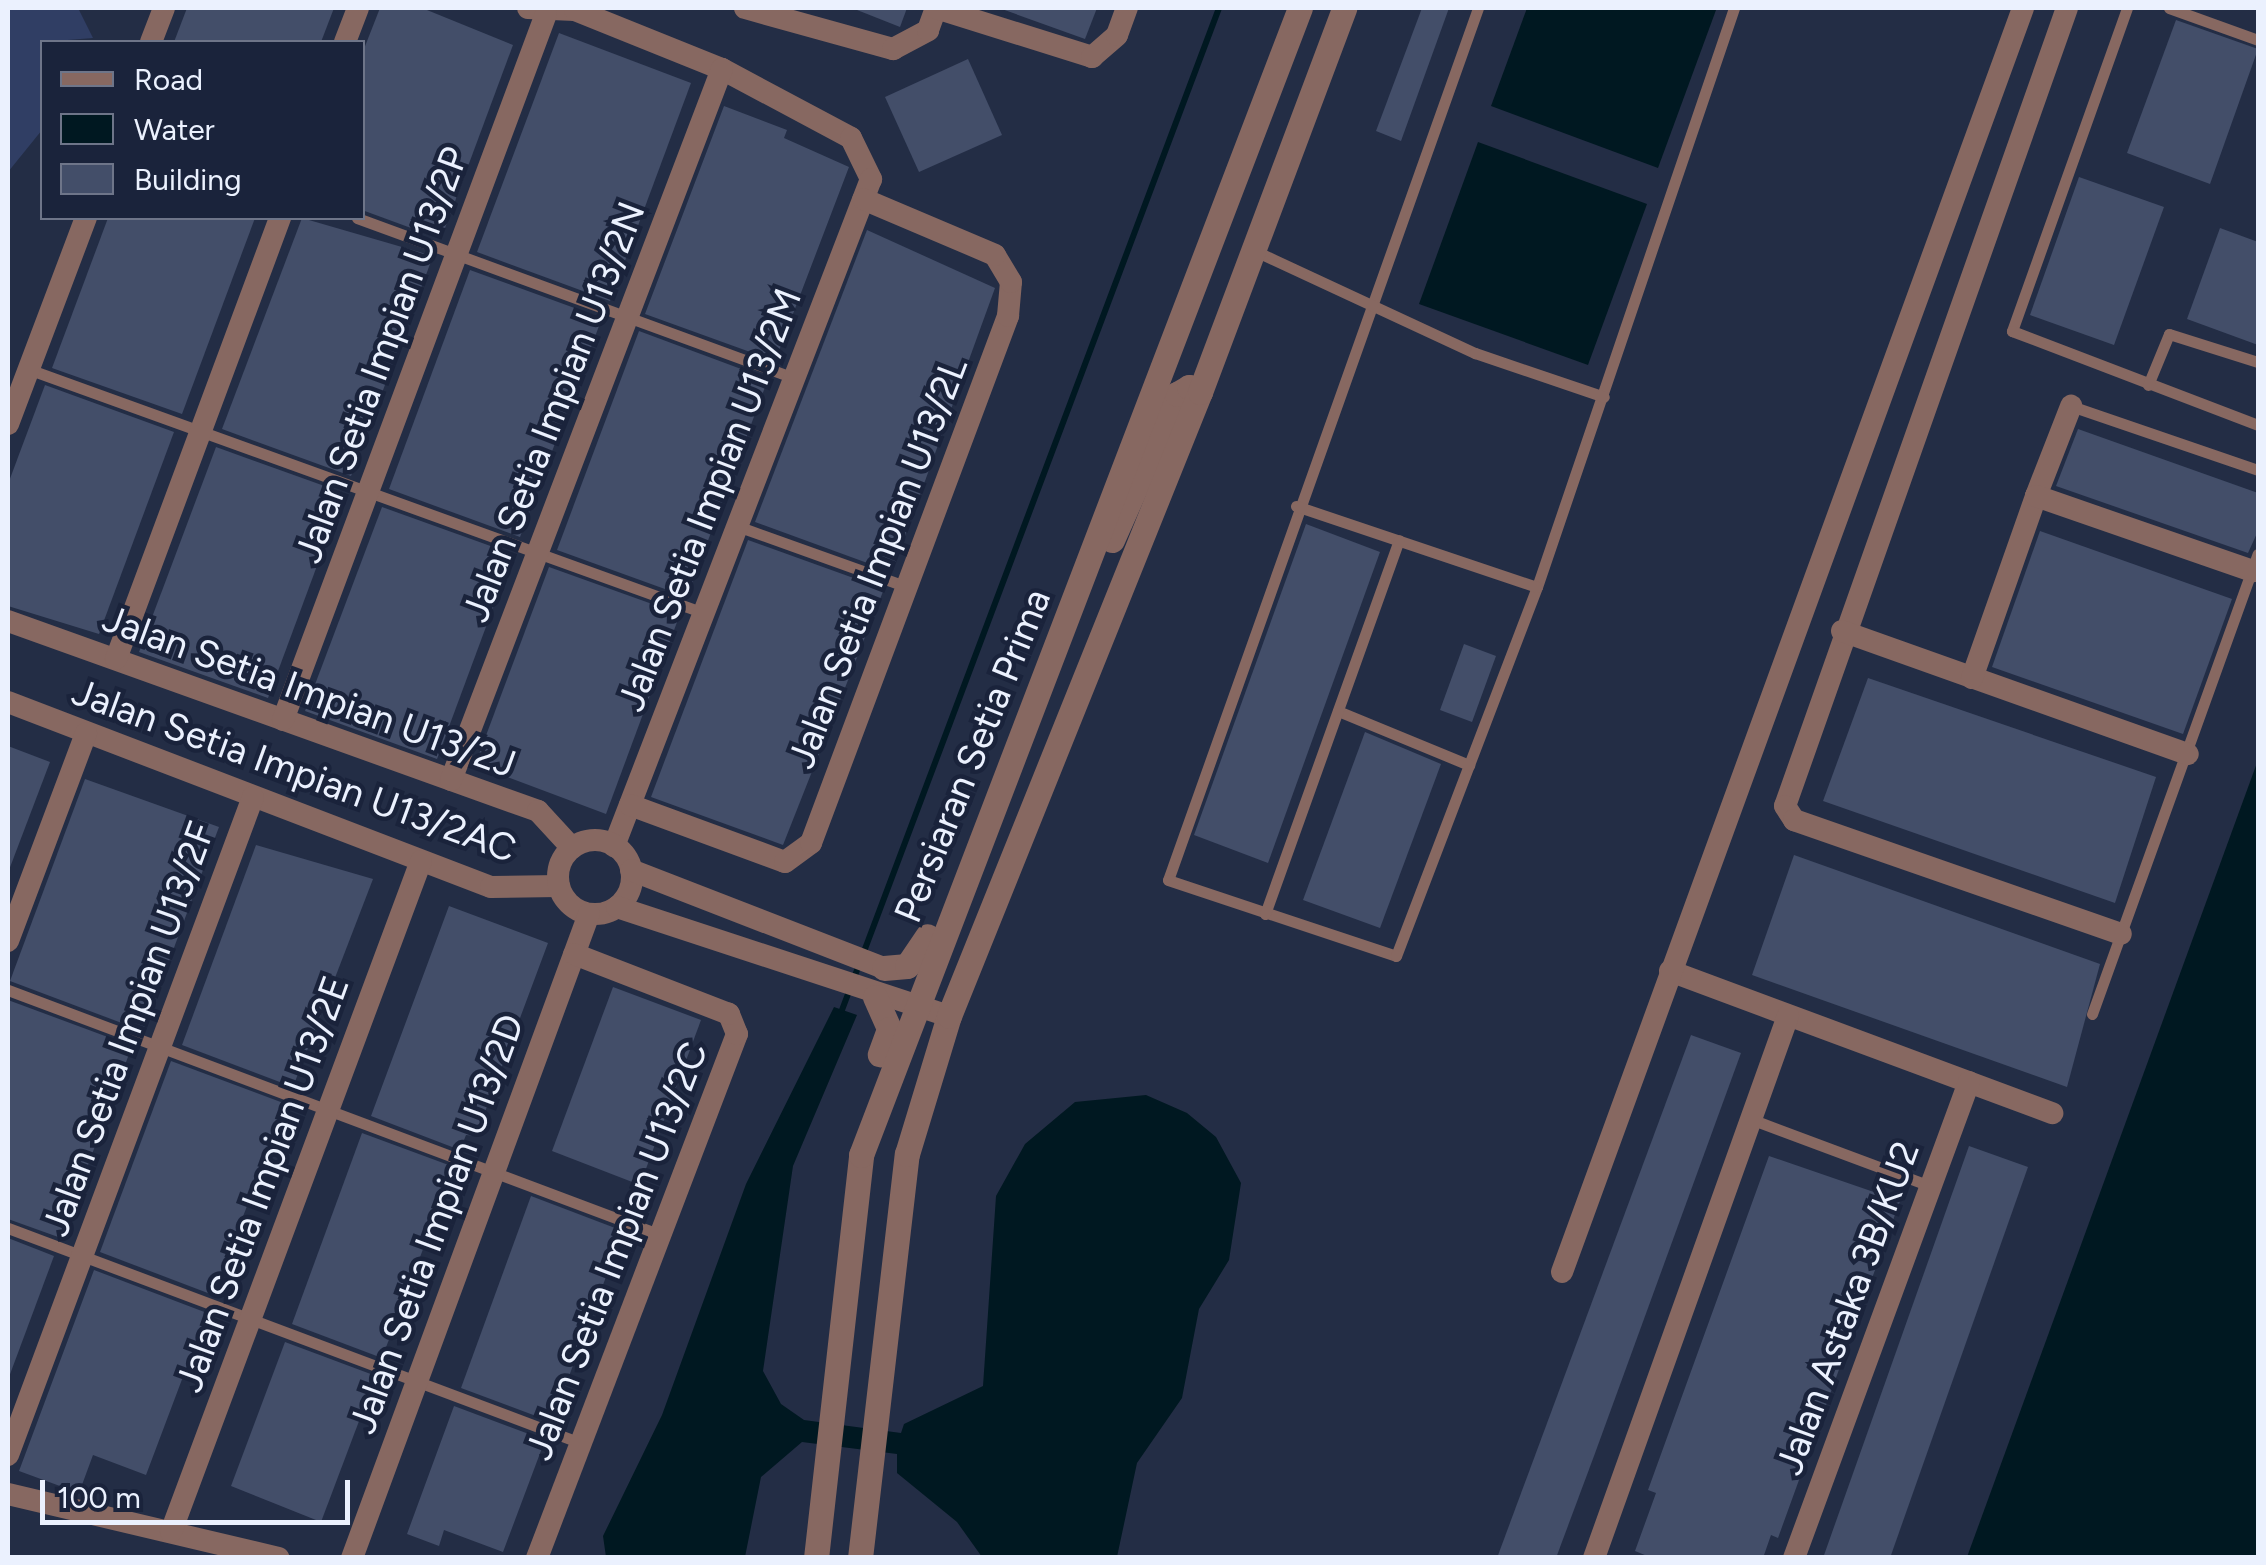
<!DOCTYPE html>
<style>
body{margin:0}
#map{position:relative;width:2266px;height:1565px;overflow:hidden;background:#232d45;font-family:Figtree,sans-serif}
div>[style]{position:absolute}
.green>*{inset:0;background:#303e64}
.water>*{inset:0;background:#001821}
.stream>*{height:6px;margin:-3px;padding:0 3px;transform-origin:3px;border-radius:3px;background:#001821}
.building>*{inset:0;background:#434e69}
.service>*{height:11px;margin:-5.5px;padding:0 5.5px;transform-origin:5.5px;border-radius:5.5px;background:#876861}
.minor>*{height:22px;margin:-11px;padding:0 11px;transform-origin:11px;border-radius:11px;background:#876861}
.minor>.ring{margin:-11px;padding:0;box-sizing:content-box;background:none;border:22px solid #876861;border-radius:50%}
.tertiary>*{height:25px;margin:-12.5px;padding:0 12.5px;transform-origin:12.5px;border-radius:12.5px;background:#876861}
span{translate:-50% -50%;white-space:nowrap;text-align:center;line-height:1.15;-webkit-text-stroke:9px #1a233b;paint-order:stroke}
.street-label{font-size:38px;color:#ebf1fe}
.frame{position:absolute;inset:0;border:10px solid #ebf1fe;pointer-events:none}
.legend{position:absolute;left:40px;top:40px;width:325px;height:180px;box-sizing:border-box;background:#1a233b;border:2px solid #6e7589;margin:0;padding:12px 18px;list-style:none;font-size:30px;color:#ebf1fe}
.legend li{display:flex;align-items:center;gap:20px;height:50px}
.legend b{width:50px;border:2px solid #6e7589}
.scale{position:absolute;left:40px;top:1480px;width:310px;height:45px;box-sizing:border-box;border:5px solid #ebf1fe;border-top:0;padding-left:12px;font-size:30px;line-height:35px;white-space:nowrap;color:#ebf1fe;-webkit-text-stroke:8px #1a233b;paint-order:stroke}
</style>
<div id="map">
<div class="green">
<i style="clip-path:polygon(8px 8px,78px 8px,93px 38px,42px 42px,42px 130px,8px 172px)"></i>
</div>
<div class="water">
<i style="clip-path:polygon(1527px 8px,1716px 10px,1658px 168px,1491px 106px)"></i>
<i style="clip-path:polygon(1478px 142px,1647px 204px,1588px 365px,1419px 304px)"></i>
<i style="clip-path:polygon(2258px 760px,2258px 1557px,1967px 1557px)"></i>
<i style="clip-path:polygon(834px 1007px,857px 1015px,793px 1166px,763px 1371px,781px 1404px,804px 1420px,901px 1433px,904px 1424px,983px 1386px,996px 1196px,1025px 1144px,1075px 1102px,1146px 1095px,1187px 1113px,1216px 1137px,1241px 1183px,1229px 1260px,1199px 1309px,1182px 1398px,1137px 1463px,1117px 1557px,982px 1557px,957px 1522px,897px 1473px,897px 1454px,802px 1442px,761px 1477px,745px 1557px,606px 1557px,603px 1536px,662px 1415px,746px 1184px)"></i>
</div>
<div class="stream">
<i style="left:842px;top:1010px;width:1071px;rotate:-69.38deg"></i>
</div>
<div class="building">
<i style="clip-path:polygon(187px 8px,334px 8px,321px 42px,174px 42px)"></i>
<i style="clip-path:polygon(380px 8px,422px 8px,513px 45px,441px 239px,362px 210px,362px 54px)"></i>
<i style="clip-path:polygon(852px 8px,907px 8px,900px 27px)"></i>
<i style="clip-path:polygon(999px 8px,1097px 8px,1085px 39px)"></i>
<i style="clip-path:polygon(1422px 8px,1449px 8px,1401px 141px,1376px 131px)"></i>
<i style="clip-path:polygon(2176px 20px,2258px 49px,2210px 184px,2127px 153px)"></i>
<i style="clip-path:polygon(559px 33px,691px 83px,610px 301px,477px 252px)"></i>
<i style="clip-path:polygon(968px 59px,1002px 135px,919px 172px,885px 97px)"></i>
<i style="clip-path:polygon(724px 106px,787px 130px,784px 138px,849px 167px,775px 361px,645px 314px)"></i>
<i style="clip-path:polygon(2079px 177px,2164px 207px,2114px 345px,2030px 315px)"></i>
<i style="clip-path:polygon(108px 218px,255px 218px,182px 414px,52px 368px)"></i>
<i style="clip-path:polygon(302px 218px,433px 256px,351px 476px,222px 429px)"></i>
<i style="clip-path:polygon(2220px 228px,2258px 242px,2258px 345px,2187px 319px)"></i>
<i style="clip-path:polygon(867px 230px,995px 288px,892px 572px,755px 522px)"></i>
<i style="clip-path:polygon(470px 270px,602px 318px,520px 537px,389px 489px)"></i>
<i style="clip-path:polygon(639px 331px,768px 379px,687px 597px,557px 550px)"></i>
<i style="clip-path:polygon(45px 385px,174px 432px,99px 634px,8px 606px,8px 484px)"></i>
<i style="clip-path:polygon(2078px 429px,2258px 493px,2258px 531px,2248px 553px,2056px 486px)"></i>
<i style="clip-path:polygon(216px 447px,344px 493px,268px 698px,139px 652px)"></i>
<i style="clip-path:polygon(382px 507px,513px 554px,437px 759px,305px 711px)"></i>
<i style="clip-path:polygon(1306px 524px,1380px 552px,1268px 863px,1194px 835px)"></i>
<i style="clip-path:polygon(2040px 531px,2232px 599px,2183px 734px,1992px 667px)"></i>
<i style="clip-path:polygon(748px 540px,884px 589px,783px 845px,651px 797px)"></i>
<i style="clip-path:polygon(549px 567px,680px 614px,606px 814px,475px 765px)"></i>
<i style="clip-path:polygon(1464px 644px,1496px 656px,1472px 722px,1440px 710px)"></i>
<i style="clip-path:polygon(1868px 678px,2156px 777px,2115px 903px,1823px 801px)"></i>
<i style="clip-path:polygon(1365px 732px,1441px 764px,1380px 928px,1303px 900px)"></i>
<i style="clip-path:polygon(8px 746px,50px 762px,9px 870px,8px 870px)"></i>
<i style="clip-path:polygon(85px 779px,219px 827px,143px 1031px,10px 981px)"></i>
<i style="clip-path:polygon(256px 845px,373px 879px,293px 1087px,182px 1045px)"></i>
<i style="clip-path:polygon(1794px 855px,2100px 964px,2067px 1087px,1752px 975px)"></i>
<i style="clip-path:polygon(449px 906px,548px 943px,476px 1136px,466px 1135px,460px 1150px,371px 1116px)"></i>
<i style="clip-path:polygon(613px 987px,701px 1020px,640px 1185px,552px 1151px)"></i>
<i style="clip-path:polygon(8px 1000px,132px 1046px,61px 1238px,8px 1219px)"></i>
<i style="clip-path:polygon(1691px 1035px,1741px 1053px,1594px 1456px,1556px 1558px,1497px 1558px)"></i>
<i style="clip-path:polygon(171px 1061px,286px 1104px,213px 1295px,100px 1252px)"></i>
<i style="clip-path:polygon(362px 1133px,454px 1167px,382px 1358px,292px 1324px)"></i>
<i style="clip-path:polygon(1969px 1146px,2028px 1167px,1890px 1558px,1823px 1558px)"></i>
<i style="clip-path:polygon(1769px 1156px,1900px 1201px,1778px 1538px,1771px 1535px,1763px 1558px,1652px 1558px,1635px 1551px,1656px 1493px,1648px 1490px)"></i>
<i style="clip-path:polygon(531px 1196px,623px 1231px,552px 1422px,461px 1388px)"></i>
<i style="clip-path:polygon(8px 1238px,54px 1256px,9px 1377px,8px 1377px)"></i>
<i style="clip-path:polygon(94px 1270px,207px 1313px,146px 1475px,93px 1455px,79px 1493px,19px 1471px)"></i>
<i style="clip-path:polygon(285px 1342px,376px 1376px,321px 1522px,231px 1486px)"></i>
<i style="clip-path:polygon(454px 1406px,545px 1440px,503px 1552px,444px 1530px,439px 1546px,407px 1534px)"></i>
</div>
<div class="service">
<i style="left:1478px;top:8px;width:925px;rotate:109.57deg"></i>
<i style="left:1168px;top:880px;width:240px;rotate:18.4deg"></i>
<i style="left:1396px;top:956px;width:395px;rotate:-69.1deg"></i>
<i style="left:1537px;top:587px;width:612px;rotate:-71.21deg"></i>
<i style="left:2127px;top:8px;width:343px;rotate:109.6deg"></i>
<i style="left:2012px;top:331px;width:263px;rotate:20.9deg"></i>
<i style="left:2169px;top:8px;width:95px;rotate:19.8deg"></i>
<i style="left:357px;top:218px;width:465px;rotate:20.1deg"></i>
<i style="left:1253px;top:250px;width:245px;rotate:24.9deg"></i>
<i style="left:1475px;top:353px;width:136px;rotate:18.8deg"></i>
<i style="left:28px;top:369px;width:719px;rotate:19.85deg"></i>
<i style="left:2148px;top:385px;width:55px;rotate:-67.6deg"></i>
<i style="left:2169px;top:334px;width:93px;rotate:17.5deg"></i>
<i style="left:2071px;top:406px;width:198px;rotate:18.9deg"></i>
<i style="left:1296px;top:506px;width:254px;rotate:18.6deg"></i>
<i style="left:737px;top:526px;width:181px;rotate:19.7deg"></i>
<i style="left:1338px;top:711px;width:142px;rotate:22.4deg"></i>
<i style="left:1265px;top:914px;width:397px;rotate:-70.3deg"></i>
<i style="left:8px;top:990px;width:697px;rotate:20.57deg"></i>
<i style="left:2092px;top:1014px;width:489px;rotate:-70.2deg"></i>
<i style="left:1748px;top:1118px;width:194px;rotate:20.5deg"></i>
<i style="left:8px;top:1228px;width:612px;rotate:20.57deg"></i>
</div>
<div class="minor">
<i style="left:528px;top:8px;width:47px;rotate:2.4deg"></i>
<i style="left:575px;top:10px;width:158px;rotate:21.9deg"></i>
<i style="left:722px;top:69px;width:146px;rotate:28.1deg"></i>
<i style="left:851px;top:138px;width:46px;rotate:64deg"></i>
<i style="left:871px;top:179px;width:715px;rotate:111.07deg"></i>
<i style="left:745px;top:8px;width:154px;rotate:15.5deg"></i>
<i style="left:893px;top:49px;width:40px;rotate:-28deg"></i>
<i style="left:928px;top:30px;width:23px;rotate:-70deg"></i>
<i style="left:936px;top:8px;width:164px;rotate:17.4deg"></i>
<i style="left:1092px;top:57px;width:33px;rotate:-41deg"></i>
<i style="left:1117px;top:35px;width:29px;rotate:-70deg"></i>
<i style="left:2067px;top:8px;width:846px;rotate:109.46deg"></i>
<i style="left:1785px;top:806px;width:17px;rotate:57deg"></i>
<i style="left:1794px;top:820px;width:346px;rotate:19.2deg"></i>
<i style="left:151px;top:42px;width:36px;rotate:-69deg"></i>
<i style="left:345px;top:42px;width:36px;rotate:-69deg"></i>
<i style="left:8px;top:424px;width:220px;rotate:-69.3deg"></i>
<i style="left:2036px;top:496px;width:97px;rotate:-68.7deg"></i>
<i style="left:8px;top:621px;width:563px;rotate:19.72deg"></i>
<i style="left:538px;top:811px;width:50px;rotate:47.4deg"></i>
<i style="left:1842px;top:631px;width:367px;rotate:19.6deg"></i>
<i style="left:116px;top:659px;width:471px;rotate:-69.6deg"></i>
<i style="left:1972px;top:678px;width:193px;rotate:-70.6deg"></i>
<i style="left:2036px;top:496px;width:230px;rotate:19.1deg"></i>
<i style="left:8px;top:702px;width:517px;rotate:20.96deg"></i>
<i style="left:491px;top:887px;width:68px;rotate:-0.8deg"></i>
<i style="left:283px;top:720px;width:753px;rotate:-69.57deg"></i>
<i style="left:451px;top:780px;width:761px;rotate:-69.14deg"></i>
<i style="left:630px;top:805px;width:165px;rotate:20.2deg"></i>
<i style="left:785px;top:862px;width:32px;rotate:-36deg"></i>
<i style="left:811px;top:843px;width:563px;rotate:-69.5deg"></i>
<i style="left:1008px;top:316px;width:34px;rotate:-85deg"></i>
<i style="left:1011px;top:282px;width:31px;rotate:-121deg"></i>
<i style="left:995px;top:255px;width:143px;rotate:-157deg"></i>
<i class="ring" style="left:558px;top:840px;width:52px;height:52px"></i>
<i style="left:631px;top:870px;width:271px;rotate:21.2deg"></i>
<i style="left:617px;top:907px;width:349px;rotate:18.2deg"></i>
<i style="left:8px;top:941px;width:222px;rotate:-69.4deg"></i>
<i style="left:1670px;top:971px;width:408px;rotate:20.4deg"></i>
<i style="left:1562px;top:1272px;width:1345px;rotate:-69.96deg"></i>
<i style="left:8px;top:1455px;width:702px;rotate:-69.58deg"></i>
<i style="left:8px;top:1494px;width:278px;rotate:13.3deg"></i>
<i style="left:171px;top:1532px;width:716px;rotate:-69.57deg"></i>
<i style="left:352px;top:1558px;width:686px;rotate:-69.8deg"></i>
<i style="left:537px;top:1558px;width:561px;rotate:-69.11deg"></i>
<i style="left:737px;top:1034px;width:22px;rotate:-112deg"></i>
<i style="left:729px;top:1014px;width:166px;rotate:-158.8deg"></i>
<i style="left:1594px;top:1558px;width:576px;rotate:-70.31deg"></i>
<i style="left:1794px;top:1558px;width:507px;rotate:-69.81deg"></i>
</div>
<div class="tertiary">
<i style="left:1112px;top:540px;width:160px;rotate:-66deg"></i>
<i style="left:1177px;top:394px;width:14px;rotate:-30deg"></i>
<i style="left:1189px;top:387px;width:12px;rotate:24deg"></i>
<i style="left:884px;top:968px;width:23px;rotate:-5deg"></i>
<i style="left:907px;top:966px;width:36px;rotate:-56deg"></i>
<i style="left:875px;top:997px;width:35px;rotate:66deg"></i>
<i style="left:889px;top:1029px;width:27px;rotate:110deg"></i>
<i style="left:816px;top:1558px;width:406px;rotate:-83.6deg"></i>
<i style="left:861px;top:1155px;width:1228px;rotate:-69.06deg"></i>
<i style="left:860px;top:1558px;width:407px;rotate:-83.4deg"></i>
<i style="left:907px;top:1154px;width:144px;rotate:-73.1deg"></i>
<i style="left:949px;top:1016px;width:673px;rotate:-68.09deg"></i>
<i style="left:1200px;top:392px;width:410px;rotate:-69.4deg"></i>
</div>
<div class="street-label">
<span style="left:382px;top:355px;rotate:-70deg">Jalan Setia Impian U13/2P</span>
<span style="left:554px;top:412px;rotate:-69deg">Jalan Setia Impian U13/2N</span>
<span style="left:710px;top:500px;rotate:-69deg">Jalan Setia Impian U13/2M</span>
<span style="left:878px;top:563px;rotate:-69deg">Jalan Setia Impian U13/2L</span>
<span style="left:309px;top:692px;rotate:20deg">Jalan Setia Impian U13/2J</span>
<span style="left:973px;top:756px;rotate:-68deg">Persiaran Setia Prima</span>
<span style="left:294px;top:771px;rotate:20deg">Jalan Setia Impian U13/2AC</span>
<span style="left:129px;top:1029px;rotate:-70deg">Jalan Setia Impian U13/2F</span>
<span style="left:263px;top:1184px;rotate:-70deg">Jalan Setia Impian U13/2E</span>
<span style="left:437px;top:1224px;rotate:-70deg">Jalan Setia Impian U13/2D</span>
<span style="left:617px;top:1251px;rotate:-69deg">Jalan Setia Impian U13/2C</span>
<span style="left:1848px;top:1308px;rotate:-70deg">Jalan Astaka 3B/KU2</span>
</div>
<div class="frame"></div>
<ul class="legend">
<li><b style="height:12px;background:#876861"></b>Road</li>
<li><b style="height:28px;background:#001821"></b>Water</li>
<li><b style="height:28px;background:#434e69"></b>Building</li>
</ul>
<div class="scale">100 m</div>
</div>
